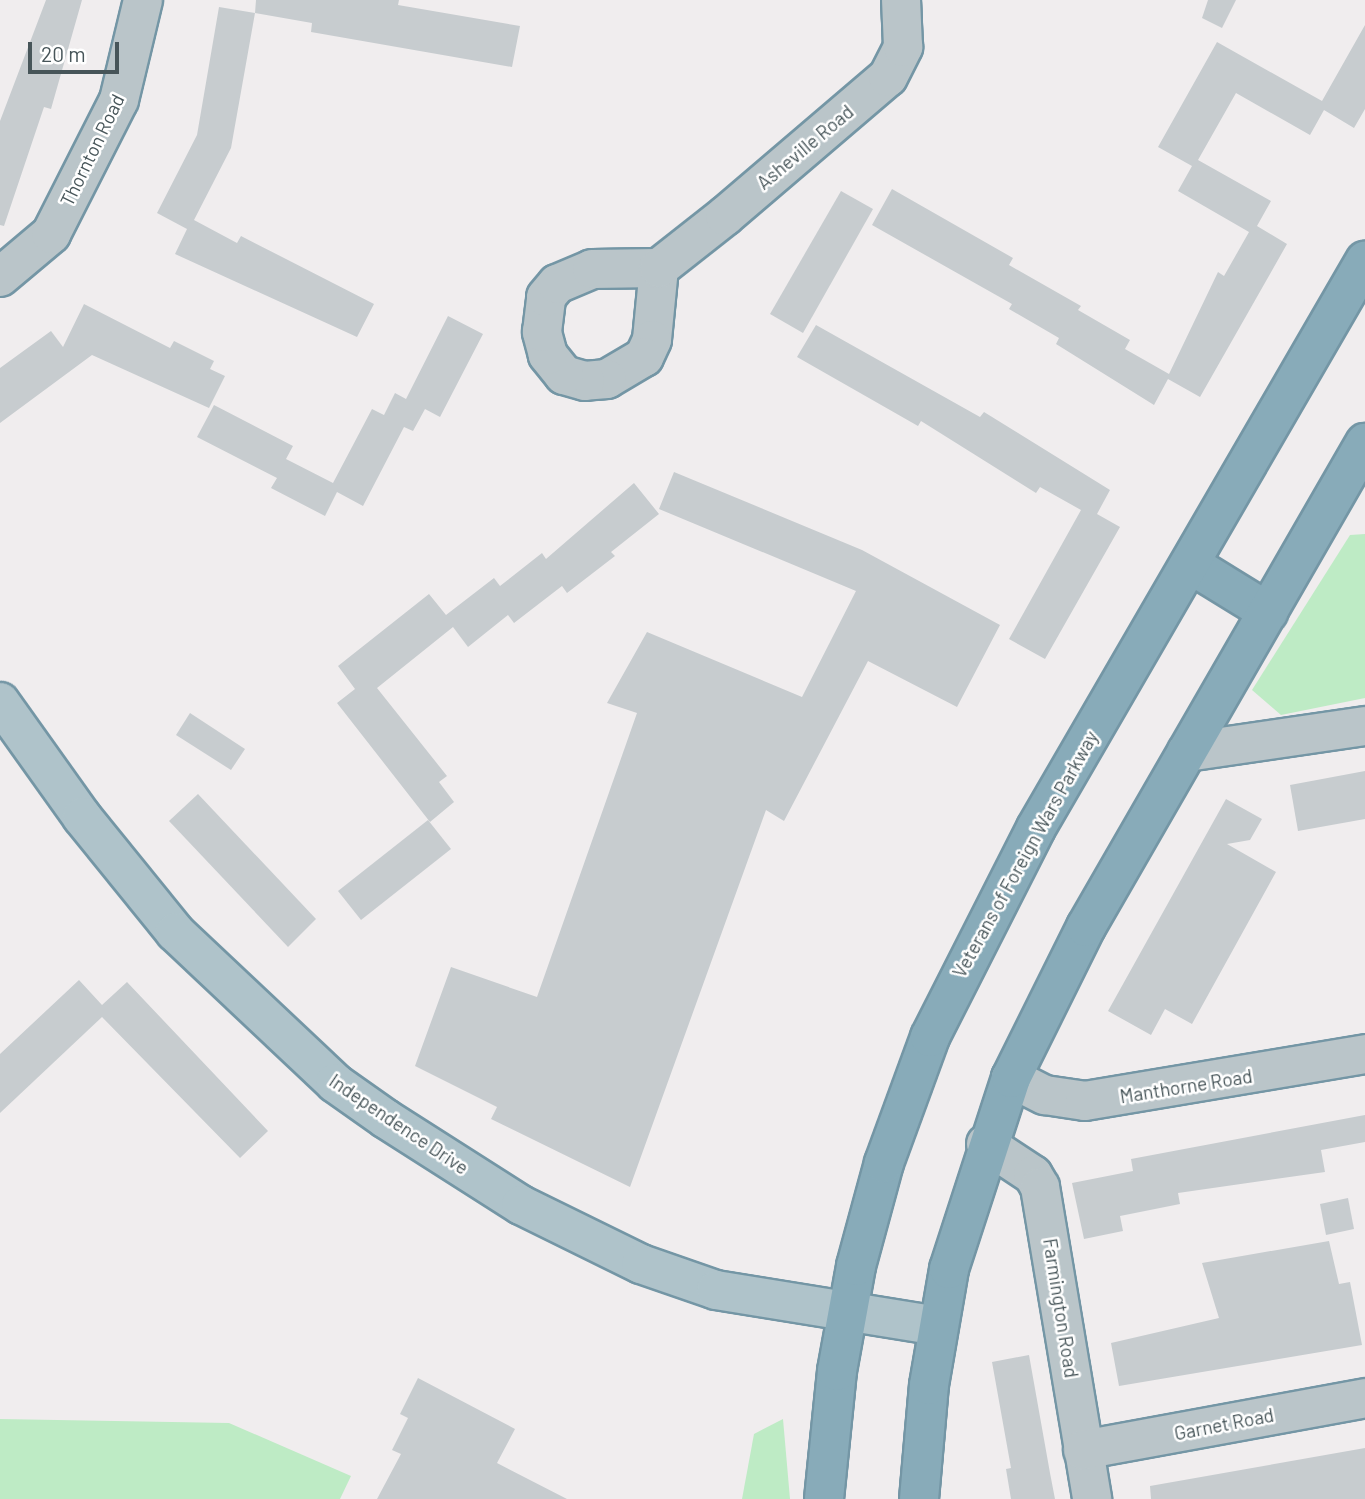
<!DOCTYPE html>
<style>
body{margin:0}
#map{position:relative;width:1365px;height:1499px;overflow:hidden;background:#f0edee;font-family:Barlow,sans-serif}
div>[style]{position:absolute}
.green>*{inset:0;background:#beebc5}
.building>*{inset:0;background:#c7cccf}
.roads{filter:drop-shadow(2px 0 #7496a5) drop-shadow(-2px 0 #7496a5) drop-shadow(0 2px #7496a5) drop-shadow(0 -2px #7496a5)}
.minor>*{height:38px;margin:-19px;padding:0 19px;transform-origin:19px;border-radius:19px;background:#bac5c9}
.major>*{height:38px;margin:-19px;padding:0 19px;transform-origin:19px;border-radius:19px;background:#afc3ca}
.highway>*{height:38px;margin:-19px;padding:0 19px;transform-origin:19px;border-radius:19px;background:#88abb9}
span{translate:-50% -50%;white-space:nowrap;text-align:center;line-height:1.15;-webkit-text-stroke:5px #fff;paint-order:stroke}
.street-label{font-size:19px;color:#475559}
.scale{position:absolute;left:28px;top:42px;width:91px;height:32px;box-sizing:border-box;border:4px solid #475559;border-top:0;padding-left:9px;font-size:21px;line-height:24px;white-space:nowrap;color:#475559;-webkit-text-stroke:5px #fff;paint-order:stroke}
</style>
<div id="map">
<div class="green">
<i style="clip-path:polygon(1365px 534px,1365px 698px,1281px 715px,1252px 690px,1350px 535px)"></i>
<i style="clip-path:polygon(0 1419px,229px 1423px,351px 1476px,340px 1499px,0 1499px)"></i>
<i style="clip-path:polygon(783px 1419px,790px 1499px,742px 1499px,754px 1434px)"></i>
</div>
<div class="building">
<i style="clip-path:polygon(46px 0,82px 0,51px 109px,44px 107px,4px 226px,0 225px,0 121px)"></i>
<i style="clip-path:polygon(256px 0,399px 0,398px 5px,520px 26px,512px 67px,311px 32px,312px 23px,255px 13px)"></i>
<i style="clip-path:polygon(1208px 0,1236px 0,1222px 28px,1202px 18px)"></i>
<i style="clip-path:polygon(219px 7px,255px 13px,231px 148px,194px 220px,237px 243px,241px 236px,374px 304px,357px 337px,175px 254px,187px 229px,157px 213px,197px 135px)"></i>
<i style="clip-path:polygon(1365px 25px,1365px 109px,1354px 128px,1324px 110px,1310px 135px,1236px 93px,1198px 160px,1271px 201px,1257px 226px,1287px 244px,1200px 397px,1168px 379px,1154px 405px,1056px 344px,1059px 338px,1009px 309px,1012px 304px,872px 225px,892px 189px,1013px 258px,1009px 265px,1081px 306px,1078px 310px,1130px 340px,1125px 349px,1169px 374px,1218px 272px,1224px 276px,1249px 232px,1178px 191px,1192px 166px,1158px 147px,1217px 42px,1322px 101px)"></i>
<i style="clip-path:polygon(841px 191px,873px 209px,803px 333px,770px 314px)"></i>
<i style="clip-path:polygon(84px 304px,170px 348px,174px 341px,214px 361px,210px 369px,225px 376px,209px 408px,92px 355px,0 423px,0 368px,51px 331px,63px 347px)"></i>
<i style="clip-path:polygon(448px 316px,483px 334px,440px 417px,425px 409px,413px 431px,404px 427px,363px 506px,337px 492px,325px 516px,271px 488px,277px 478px,197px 437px,214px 405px,293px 446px,286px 459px,333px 483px,372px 409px,384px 415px,395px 393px,406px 399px)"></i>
<i style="clip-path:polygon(816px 325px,980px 417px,984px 412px,1110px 490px,1097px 514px,1120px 527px,1045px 659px,1009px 639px,1081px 510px,1040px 487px,1036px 493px,921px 421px,918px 426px,797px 357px)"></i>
<i style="clip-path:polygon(674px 472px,862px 550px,1000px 625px,957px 707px,868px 661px,784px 821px,766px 810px,630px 1187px,491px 1119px,497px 1107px,415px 1066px,451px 967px,537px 997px,637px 713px,607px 703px,647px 632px,802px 697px,856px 591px,659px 509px)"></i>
<i style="clip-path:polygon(634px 483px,659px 514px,611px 552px,615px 556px,567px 593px,562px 586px,514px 623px,508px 615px,468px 647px,453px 627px,377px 688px,447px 776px,439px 782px,454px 802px,430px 822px,337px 703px,355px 689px,338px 666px,429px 594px,446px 615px,494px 578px,500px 586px,542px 553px,546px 559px)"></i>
<i style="clip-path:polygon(190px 713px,245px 749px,231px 770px,176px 735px)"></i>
<i style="clip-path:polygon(1365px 771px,1365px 819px,1298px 831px,1290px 785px)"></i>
<i style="clip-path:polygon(198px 794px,316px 919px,288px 947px,169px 821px)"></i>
<i style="clip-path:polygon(1226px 799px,1262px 819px,1250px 840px,1227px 844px,1276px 872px,1192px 1024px,1165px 1009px,1151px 1035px,1108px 1011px)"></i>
<i style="clip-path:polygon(428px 820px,451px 849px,361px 920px,338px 891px)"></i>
<i style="clip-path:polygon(79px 980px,102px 1005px,127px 982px,268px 1131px,240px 1158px,102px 1017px,0 1113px,0 1054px)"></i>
<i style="clip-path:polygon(1365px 1115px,1365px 1142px,1321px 1150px,1325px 1172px,1178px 1193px,1180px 1204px,1120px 1216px,1123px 1231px,1084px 1239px,1072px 1183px,1133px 1171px,1131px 1159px)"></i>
<i style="clip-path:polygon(1348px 1198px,1354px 1229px,1326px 1235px,1320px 1204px)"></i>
<i style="clip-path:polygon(1329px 1241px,1339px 1284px,1350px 1282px,1362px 1345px,1119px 1386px,1111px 1343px,1219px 1318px,1202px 1263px)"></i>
<i style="clip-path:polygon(1029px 1355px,1050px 1473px,1055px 1499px,1011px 1499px,1006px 1469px,1011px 1468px,992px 1362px)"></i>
<i style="clip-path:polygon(418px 1378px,515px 1429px,497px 1463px,567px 1499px,377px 1499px,401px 1454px,392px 1450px,408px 1418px,400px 1414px)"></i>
<i style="clip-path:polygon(1365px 1448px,1365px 1499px,1151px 1499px,1150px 1486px)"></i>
</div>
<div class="roads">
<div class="minor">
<i style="left:659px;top:268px;width:72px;rotate:95.6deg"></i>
<i style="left:652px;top:340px;width:19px;rotate:115deg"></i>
<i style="left:644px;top:357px;width:43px;rotate:149.3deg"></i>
<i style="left:607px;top:379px;width:22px;rotate:175deg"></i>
<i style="left:585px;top:381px;width:22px;rotate:-164deg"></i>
<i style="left:564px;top:375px;width:26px;rotate:-129deg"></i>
<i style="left:548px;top:355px;width:24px;rotate:-105deg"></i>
<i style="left:542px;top:332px;width:35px;rotate:-83deg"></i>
<i style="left:546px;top:297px;width:17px;rotate:-50deg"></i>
<i style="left:557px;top:284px;width:38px;rotate:-23deg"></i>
<i style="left:592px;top:269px;width:67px;rotate:-0.9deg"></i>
<i style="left:659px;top:268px;width:84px;rotate:-38.2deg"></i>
<i style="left:725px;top:216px;width:214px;rotate:-40.5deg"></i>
<i style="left:888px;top:77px;width:34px;rotate:-63deg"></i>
<i style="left:903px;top:47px;width:47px;rotate:-92.4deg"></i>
<i style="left:0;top:277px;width:67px;rotate:-40.1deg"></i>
<i style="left:51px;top:234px;width:150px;rotate:-63.1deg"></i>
<i style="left:119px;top:100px;width:103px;rotate:-76.5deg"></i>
<i style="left:1187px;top:752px;width:180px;rotate:-8.3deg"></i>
<i style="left:1011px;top:1078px;width:38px;rotate:27deg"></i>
<i style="left:1045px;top:1095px;width:40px;rotate:8.5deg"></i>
<i style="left:1085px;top:1101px;width:284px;rotate:-9.5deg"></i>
<i style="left:986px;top:1144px;width:56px;rotate:33.4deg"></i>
<i style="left:1033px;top:1175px;width:14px;rotate:60deg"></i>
<i style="left:1040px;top:1187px;width:316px;rotate:80.5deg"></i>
<i style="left:1083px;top:1450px;width:287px;rotate:-10.4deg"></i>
</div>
<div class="major">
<i style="left:0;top:702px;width:141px;rotate:54.5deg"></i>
<i style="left:82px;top:817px;width:148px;rotate:51deg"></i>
<i style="left:175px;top:932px;width:220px;rotate:43.3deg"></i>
<i style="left:335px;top:1083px;width:62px;rotate:35.2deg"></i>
<i style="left:386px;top:1119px;width:160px;rotate:32.5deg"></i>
<i style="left:521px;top:1205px;width:134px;rotate:26.2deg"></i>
<i style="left:641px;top:1264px;width:79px;rotate:19.1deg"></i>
<i style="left:716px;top:1290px;width:225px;rotate:9.2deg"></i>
</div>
<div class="highway">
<i style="left:1190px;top:564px;width:92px;rotate:31.6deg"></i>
<i style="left:824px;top:1499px;width:129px;rotate:-84.2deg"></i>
<i style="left:837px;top:1371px;width:107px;rotate:-79.7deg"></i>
<i style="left:856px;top:1266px;width:107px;rotate:-74.8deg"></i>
<i style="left:884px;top:1163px;width:134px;rotate:-69.9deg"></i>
<i style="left:930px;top:1037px;width:234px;rotate:-63.1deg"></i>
<i style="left:1036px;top:828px;width:656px;rotate:-59.88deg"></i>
<i style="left:919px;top:1499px;width:114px;rotate:-85deg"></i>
<i style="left:929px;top:1385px;width:118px;rotate:-80.2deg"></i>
<i style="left:949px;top:1269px;width:201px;rotate:-72deg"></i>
<i style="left:1011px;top:1078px;width:169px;rotate:-63.6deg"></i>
<i style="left:1086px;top:927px;width:559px;rotate:-60.04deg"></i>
</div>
</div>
<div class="street-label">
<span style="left:805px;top:147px;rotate:-40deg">Asheville Road</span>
<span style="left:92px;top:150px;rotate:-64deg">Thornton Road</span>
<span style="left:1025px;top:854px;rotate:-61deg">Veterans of Foreign Wars Parkway</span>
<span style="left:1186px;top:1086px;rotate:-9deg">Manthorne Road</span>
<span style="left:399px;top:1124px;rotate:34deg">Independence Drive</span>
<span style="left:1061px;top:1308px;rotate:81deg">Farmington Road</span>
<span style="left:1224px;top:1424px;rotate:-11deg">Garnet Road</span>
</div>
<div class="scale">20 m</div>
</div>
